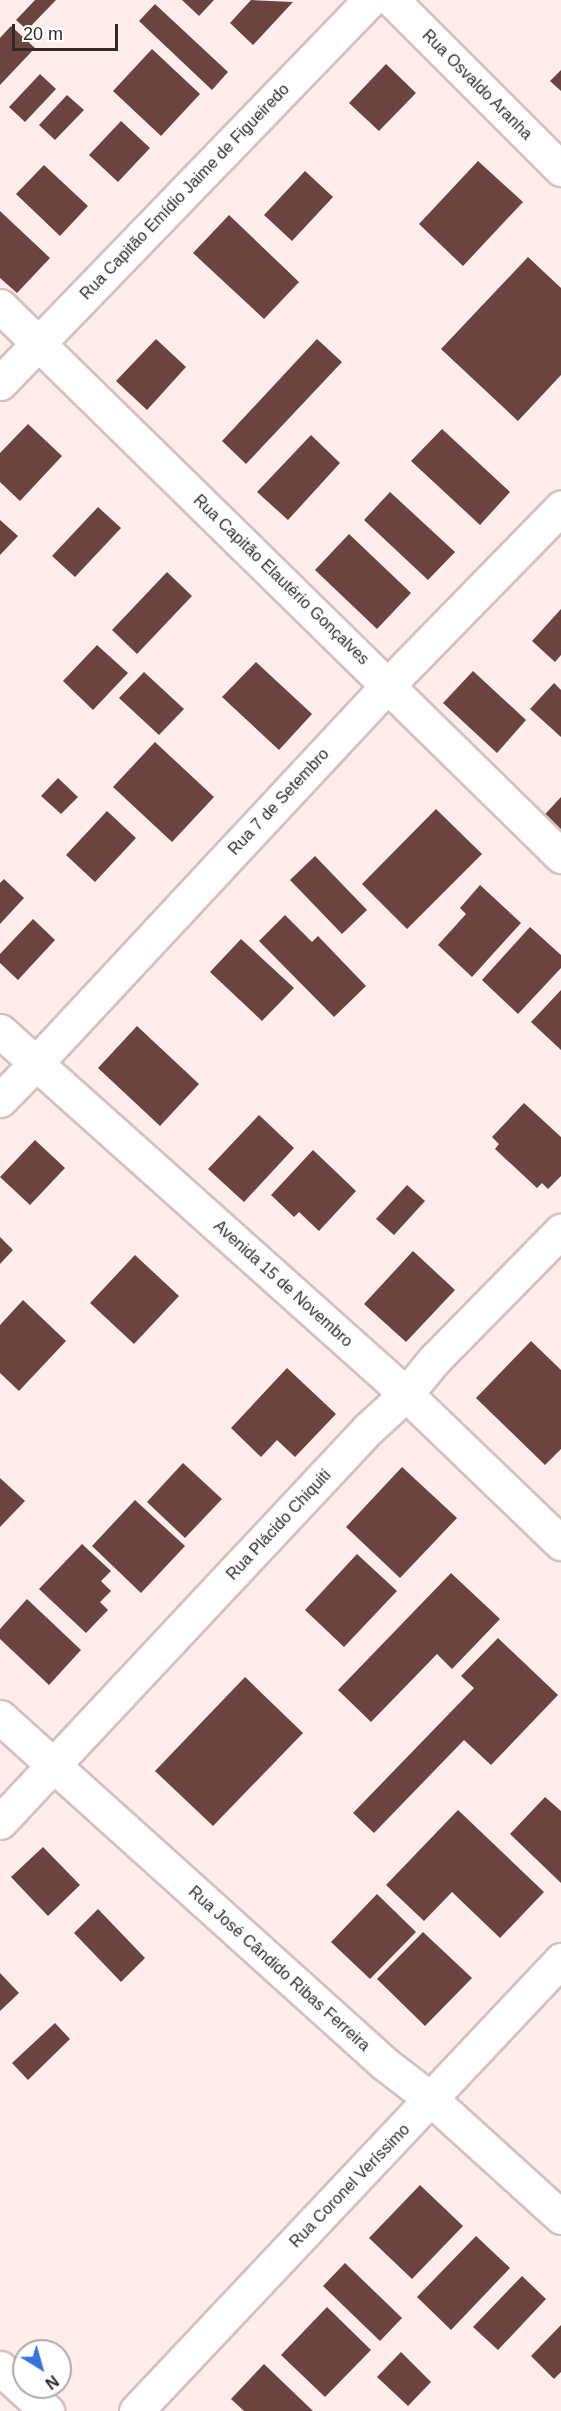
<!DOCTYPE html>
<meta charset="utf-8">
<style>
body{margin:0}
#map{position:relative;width:561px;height:2411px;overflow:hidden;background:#ffedeb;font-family:Helvetica,sans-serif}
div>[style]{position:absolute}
.building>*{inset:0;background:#6b4440}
.roads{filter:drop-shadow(2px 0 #d6c0bd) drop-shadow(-2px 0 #d6c0bd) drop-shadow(0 2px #d6c0bd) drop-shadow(0 -2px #d6c0bd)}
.minor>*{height:33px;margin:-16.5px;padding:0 16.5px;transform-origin:16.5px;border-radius:16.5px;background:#fff}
.secondary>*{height:33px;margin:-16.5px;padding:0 16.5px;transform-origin:16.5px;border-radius:16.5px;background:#fff}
span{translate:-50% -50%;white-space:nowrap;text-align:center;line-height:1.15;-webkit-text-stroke:6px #fff;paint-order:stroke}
.street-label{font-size:16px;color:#312928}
.north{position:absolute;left:12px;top:2339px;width:60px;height:60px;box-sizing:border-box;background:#fff;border:2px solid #ada9a9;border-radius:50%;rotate:143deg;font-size:16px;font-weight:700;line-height:24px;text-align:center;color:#312928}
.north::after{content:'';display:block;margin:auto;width:21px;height:27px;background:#3772e1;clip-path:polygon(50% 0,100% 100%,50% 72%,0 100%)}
.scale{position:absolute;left:12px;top:24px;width:106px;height:27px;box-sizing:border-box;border:3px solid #312928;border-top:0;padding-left:8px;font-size:18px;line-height:21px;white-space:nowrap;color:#312928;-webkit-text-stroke:4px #fff;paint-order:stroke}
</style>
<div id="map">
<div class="building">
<i style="clip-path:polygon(35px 0,56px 0,27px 30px,16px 20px)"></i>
<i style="clip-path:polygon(182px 0,214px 0,199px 16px)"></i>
<i style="clip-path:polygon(251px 0,293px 2px,253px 45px,230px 23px)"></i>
<i style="clip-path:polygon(155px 4px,228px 72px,212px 90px,139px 21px)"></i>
<i style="clip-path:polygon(11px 26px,35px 48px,0 85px,0 38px)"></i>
<i style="clip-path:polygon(152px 49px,200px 94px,161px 136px,113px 91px)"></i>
<i style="clip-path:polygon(386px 64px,416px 93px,379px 131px,349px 103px)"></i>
<i style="clip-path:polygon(561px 70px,561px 91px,550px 81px)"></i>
<i style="clip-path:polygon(40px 74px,56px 89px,25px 122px,9px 107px)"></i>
<i style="clip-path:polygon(67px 95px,84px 110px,55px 140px,39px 125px)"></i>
<i style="clip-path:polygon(121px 121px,150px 148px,118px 182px,89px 155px)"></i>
<i style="clip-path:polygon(478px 161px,523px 202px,463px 266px,419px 224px)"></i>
<i style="clip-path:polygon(44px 165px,88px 206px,60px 236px,16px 194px)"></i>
<i style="clip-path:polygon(305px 171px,333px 197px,292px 241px,264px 215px)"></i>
<i style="clip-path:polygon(0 211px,50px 258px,17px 293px,0 278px)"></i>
<i style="clip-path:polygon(229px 215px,299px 282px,264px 319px,193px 253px)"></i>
<i style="clip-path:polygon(528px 257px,561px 288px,561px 375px,518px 421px,441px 349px)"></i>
<i style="clip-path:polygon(156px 339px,186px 367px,147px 410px,116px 381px)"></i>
<i style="clip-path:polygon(317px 339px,342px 362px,246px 464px,222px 441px)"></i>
<i style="clip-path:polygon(28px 424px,62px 456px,20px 501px,0 482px,0 453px)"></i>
<i style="clip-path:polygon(442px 429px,510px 492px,480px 525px,411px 461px)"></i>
<i style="clip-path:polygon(311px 435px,340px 463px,288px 520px,257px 492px)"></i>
<i style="clip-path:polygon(390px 492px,455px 552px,428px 580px,364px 520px)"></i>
<i style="clip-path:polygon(98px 507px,121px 528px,75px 577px,52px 556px)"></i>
<i style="clip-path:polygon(0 520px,18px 536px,0 555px)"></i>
<i style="clip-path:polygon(349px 534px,411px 593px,377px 629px,315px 570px)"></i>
<i style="clip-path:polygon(167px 572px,192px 596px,137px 654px,112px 630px)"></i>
<i style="clip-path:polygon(561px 609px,561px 655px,555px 662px,532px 641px)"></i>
<i style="clip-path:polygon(97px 645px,128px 673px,93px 710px,63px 681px)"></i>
<i style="clip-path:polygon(256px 662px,312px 714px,279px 750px,222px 697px)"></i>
<i style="clip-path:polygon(473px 671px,526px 720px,497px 753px,443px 703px)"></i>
<i style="clip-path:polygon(144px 672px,184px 709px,159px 735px,119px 698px)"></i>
<i style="clip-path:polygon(554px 683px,561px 690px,561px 737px,530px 709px)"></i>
<i style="clip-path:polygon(155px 742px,214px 797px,172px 842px,113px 787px)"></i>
<i style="clip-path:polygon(58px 778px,78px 797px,61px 814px,41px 796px)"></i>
<i style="clip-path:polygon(561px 797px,561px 845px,537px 823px)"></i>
<i style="clip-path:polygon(436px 809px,482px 854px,407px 929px,362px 884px)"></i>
<i style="clip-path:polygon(107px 811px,136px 838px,95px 882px,66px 855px)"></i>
<i style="clip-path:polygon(315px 856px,367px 910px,342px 934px,290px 880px)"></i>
<i style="clip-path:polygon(4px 879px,24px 898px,0 924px,0 883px)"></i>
<i style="clip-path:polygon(480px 885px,521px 923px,472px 977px,438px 945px,466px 914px,460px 908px)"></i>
<i style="clip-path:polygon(285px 915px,312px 942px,318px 936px,366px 986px,334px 1017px,259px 941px)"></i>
<i style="clip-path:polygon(33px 919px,55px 940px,18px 980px,0 963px,0 954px)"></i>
<i style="clip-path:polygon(530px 927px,561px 955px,561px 968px,518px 1014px,482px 980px)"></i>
<i style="clip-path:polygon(241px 939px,294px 988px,262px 1021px,210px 972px)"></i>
<i style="clip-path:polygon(561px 990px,561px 1050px,531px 1022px)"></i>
<i style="clip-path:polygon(137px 1026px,199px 1084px,160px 1126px,98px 1068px)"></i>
<i style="clip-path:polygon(524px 1103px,561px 1137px,561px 1176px,548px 1189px,542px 1183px,537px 1188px,495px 1149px,499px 1144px,492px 1137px)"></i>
<i style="clip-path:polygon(259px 1115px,294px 1148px,244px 1202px,208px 1169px)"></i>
<i style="clip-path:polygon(35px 1140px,65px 1168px,30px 1205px,0 1177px)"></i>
<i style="clip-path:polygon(313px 1150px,356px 1191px,319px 1231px,299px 1212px,294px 1217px,271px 1195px)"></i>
<i style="clip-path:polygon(407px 1185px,425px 1201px,394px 1235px,376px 1219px)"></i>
<i style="clip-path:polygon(0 1237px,13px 1250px,0 1264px)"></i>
<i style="clip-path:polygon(413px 1251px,455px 1290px,406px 1342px,364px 1304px)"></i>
<i style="clip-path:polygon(135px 1255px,179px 1296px,134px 1344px,90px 1303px)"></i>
<i style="clip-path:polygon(23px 1300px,66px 1341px,19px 1391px,0 1373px,0 1325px)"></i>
<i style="clip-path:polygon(531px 1341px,561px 1370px,561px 1449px,545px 1465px,476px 1398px)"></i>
<i style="clip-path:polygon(287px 1368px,336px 1414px,295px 1457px,277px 1440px,261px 1457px,231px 1428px)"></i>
<i style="clip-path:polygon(183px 1463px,222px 1499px,185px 1538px,147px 1502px)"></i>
<i style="clip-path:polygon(402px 1467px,457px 1518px,400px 1578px,346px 1527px)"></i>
<i style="clip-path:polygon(0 1478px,25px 1501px,0 1527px)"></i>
<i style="clip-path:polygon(135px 1500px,185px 1546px,141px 1593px,92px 1546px)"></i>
<i style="clip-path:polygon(82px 1544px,111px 1571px,101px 1581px,111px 1591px,100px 1602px,108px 1610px,86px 1633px,39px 1589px)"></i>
<i style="clip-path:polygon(357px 1554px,397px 1591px,344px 1647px,305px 1610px)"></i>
<i style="clip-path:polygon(451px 1573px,500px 1619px,452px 1669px,437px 1654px,371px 1722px,338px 1690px)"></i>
<i style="clip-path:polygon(27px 1599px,81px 1650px,49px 1685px,0 1639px,0 1629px)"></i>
<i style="clip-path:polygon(498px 1638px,558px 1695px,491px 1765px,464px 1740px,374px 1833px,353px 1813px,474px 1688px,461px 1676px)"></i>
<i style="clip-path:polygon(245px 1677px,303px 1733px,213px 1826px,155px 1771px)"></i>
<i style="clip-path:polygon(545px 1797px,561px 1811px,561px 1883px,510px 1834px)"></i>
<i style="clip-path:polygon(458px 1810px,544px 1892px,500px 1938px,452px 1892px,424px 1921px,386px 1885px)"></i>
<i style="clip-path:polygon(43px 1847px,80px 1885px,48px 1916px,11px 1877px)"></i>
<i style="clip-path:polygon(377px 1894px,416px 1932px,370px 1979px,331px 1942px)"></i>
<i style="clip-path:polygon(98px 1909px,145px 1958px,121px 1982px,74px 1933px)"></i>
<i style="clip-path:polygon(423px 1932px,472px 1978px,425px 2026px,377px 1979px)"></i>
<i style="clip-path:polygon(0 1973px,19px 1993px,0 2011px)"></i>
<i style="clip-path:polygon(55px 2023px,70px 2039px,28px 2080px,12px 2063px)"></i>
<i style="clip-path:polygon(420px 2185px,463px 2226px,412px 2279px,369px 2238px)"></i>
<i style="clip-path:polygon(476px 2236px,510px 2268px,451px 2330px,417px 2297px)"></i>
<i style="clip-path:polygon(345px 2263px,402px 2318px,380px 2341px,323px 2286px)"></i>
<i style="clip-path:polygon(522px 2276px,546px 2299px,498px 2350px,473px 2327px)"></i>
<i style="clip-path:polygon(327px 2307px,371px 2350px,325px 2397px,281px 2355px)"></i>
<i style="clip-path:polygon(561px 2325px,561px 2372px,554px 2379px,531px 2356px)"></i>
<i style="clip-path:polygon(401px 2352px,431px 2382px,408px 2406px,377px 2377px)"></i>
<i style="clip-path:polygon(264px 2364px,313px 2411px,244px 2411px,231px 2399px)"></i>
</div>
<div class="roads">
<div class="minor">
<i style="left:392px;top:0;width:239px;rotate:45deg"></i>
<i style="left:0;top:306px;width:786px;rotate:44.43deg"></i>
<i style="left:0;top:1100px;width:52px;rotate:-45.8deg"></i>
<i style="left:0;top:1717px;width:518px;rotate:42.03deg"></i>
<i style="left:385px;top:2064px;width:59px;rotate:37.5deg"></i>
<i style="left:432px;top:2100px;width:174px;rotate:42.2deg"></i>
<i style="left:0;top:1822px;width:538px;rotate:-46.88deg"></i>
<i style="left:368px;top:1429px;width:52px;rotate:-42.6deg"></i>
<i style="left:406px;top:1394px;width:45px;rotate:-50.4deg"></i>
<i style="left:435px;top:1359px;width:180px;rotate:-45.5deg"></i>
<i style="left:0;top:2368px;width:64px;rotate:42.5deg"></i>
<i style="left:136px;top:2411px;width:620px;rotate:-46.7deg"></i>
</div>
<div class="secondary">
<i style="left:0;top:383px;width:533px;rotate:-45.99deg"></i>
<i style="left:0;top:1031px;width:545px;rotate:41.8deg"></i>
<i style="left:406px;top:1394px;width:215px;rotate:43.9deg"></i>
<i style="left:36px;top:1063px;width:517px;rotate:-47.04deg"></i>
<i style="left:388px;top:685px;width:248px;rotate:-45.7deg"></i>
</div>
</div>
<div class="street-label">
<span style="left:477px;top:85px;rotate:45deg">Rua Osvaldo Aranha</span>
<span style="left:185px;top:192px;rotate:-46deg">Rua Capitão Emídio Jaime de Figueiredo</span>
<span style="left:281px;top:580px;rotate:44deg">Rua Capitão Elautério Gonçalves</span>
<span style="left:279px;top:802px;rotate:-47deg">Rua 7 de Setembro</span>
<span style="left:283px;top:1284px;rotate:42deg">Avenida 15 de Novembro</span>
<span style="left:279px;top:1525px;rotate:-47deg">Rua Plácido Chiquiti</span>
<span style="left:279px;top:1969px;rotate:42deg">Rua José Cândido Ribas Ferreira</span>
<span style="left:350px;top:2186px;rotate:-46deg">Rua Coronel Veríssimo</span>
</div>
<div class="north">N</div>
<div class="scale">20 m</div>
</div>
